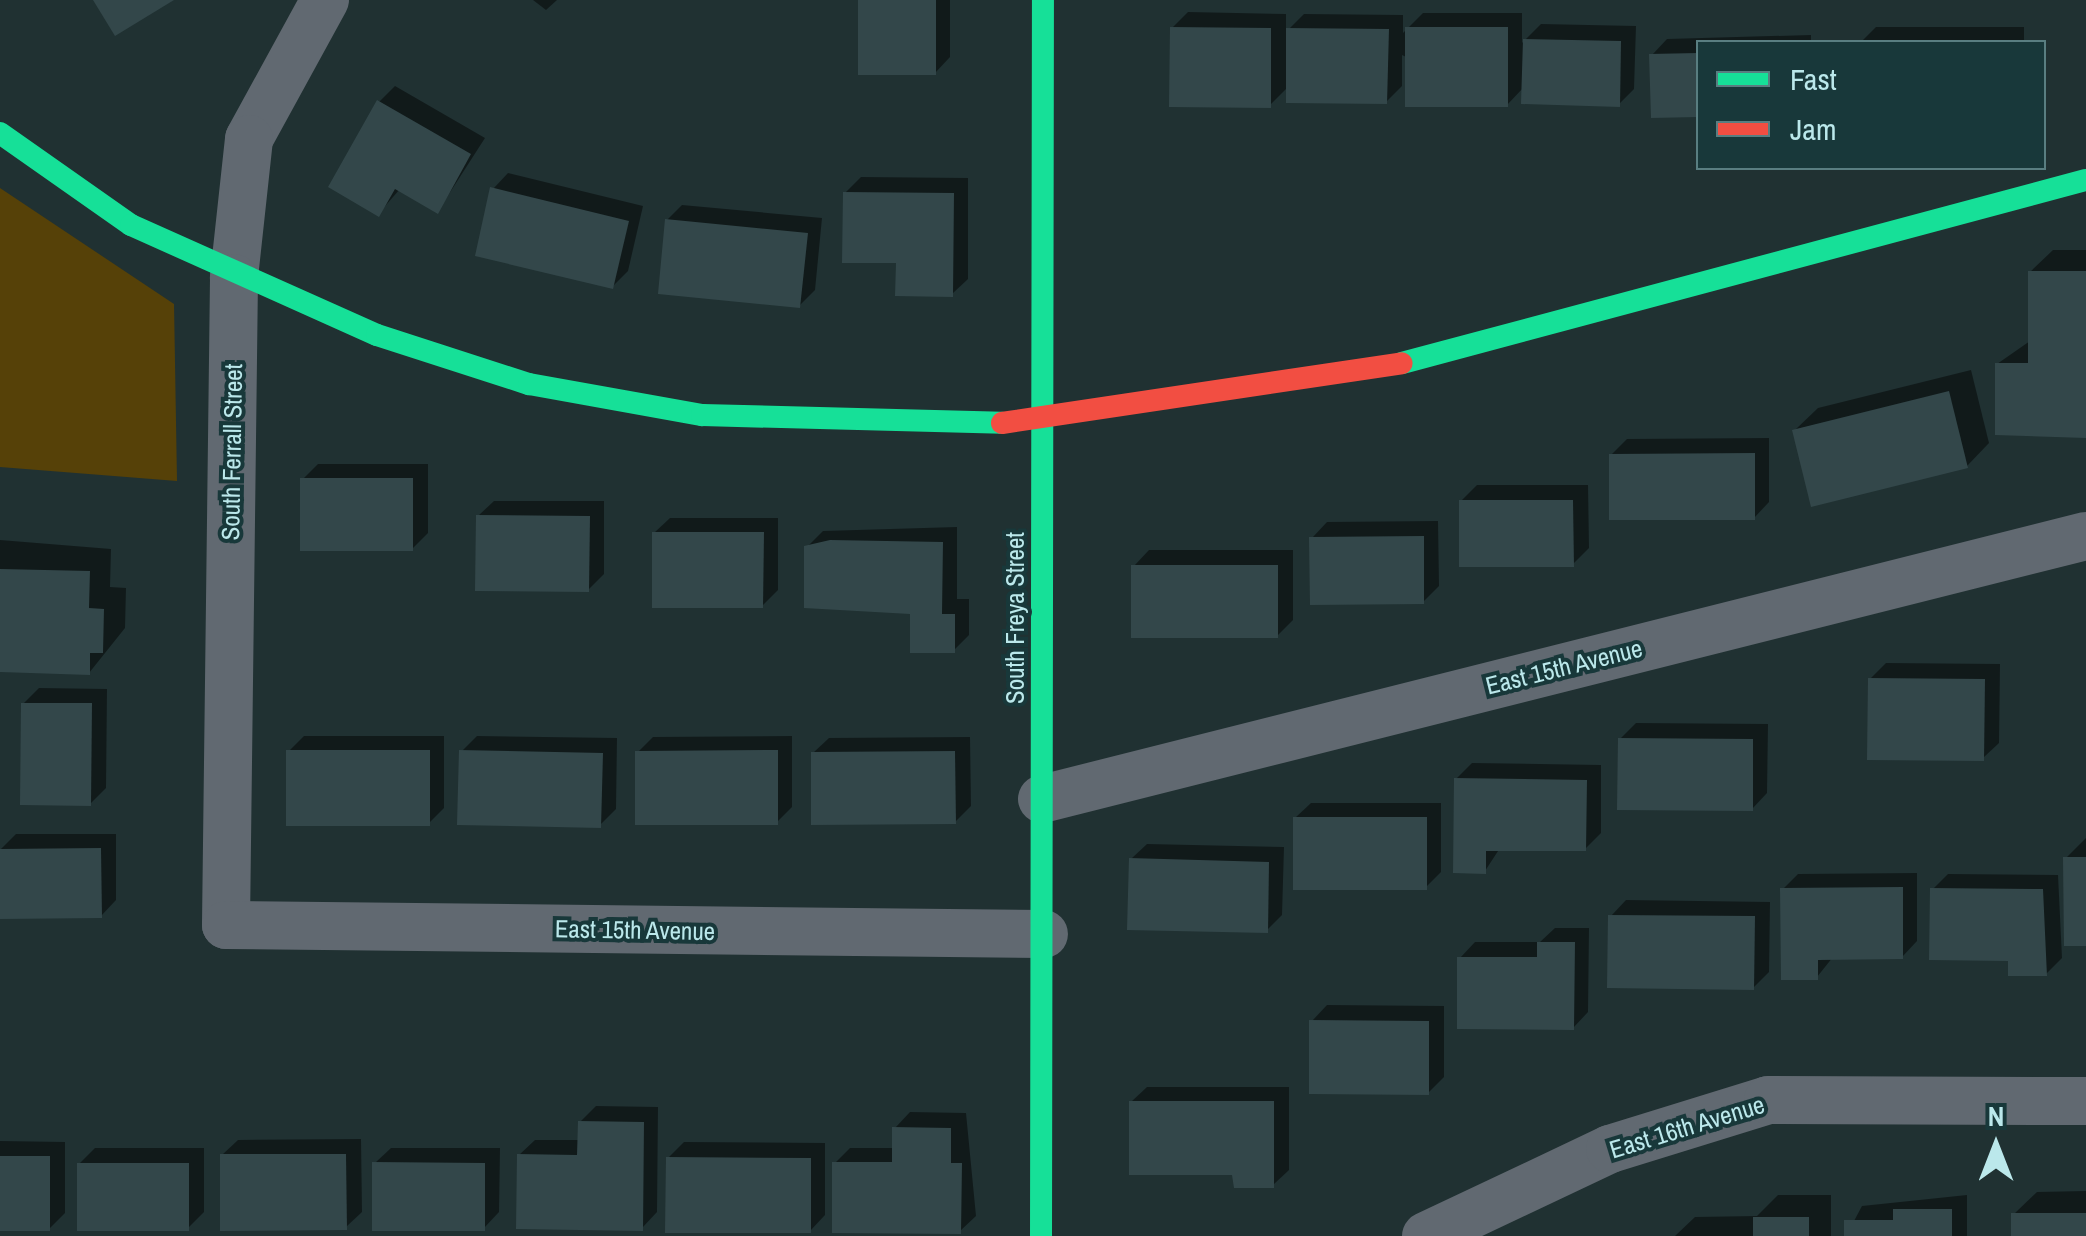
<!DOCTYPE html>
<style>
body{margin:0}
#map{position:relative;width:2086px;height:1236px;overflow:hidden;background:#203132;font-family:"Archivo Narrow",sans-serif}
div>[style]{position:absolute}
.green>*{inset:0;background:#564108}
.shadow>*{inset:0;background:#0007}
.building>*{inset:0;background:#33474a}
.street>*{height:48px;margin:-24px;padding:0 24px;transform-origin:24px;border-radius:24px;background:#616971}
.fast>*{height:22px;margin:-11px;padding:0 11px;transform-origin:11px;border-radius:11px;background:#16e098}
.jam>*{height:22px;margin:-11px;padding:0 11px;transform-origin:11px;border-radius:11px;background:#f24e42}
span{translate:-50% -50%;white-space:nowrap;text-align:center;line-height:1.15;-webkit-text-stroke:8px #18383a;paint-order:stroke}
.street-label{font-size:25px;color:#bbe8eb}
.legend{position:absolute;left:1696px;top:40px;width:350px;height:130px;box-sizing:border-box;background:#18383a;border:2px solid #597e81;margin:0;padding:12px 18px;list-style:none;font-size:30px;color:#bbe8eb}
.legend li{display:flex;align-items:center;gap:20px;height:50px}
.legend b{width:50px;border:2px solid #597e81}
.north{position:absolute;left:1946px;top:1096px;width:100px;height:100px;-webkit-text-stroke:8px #18383a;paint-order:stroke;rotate:0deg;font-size:28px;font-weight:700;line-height:40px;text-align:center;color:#bbe8eb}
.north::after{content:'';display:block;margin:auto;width:35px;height:45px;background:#bbe8eb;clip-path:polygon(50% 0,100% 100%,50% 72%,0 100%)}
</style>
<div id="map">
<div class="green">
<i style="clip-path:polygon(0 188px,174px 304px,177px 481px,0 467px)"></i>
</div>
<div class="shadow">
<i style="clip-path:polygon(533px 0,557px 0,546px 10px)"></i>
<i style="clip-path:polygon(861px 0,950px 0,950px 57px,935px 73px)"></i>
<i style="clip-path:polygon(1188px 12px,1286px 14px,1286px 32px,1304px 14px,1403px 15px,1403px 33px,1423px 13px,1522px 13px,1522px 43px,1541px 24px,1636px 26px,1634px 89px,1619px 104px,1524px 87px,1507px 105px,1402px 55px,1402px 86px,1386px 102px,1288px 87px,1270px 105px,1172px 28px)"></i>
<i style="clip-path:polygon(1876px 27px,2024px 27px,2024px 42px,1861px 42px)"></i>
<i style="clip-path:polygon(1811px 35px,1811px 42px,1698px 42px,1698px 115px,1654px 116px,1652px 55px,1667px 39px)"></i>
<i style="clip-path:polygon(395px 86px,485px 138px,438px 211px,400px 189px,379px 213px,379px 102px)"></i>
<i style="clip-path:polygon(508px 173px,643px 206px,628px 271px,612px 287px,493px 189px)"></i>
<i style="clip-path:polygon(861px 177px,968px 178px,968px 279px,952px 294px,898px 260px,845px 193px)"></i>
<i style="clip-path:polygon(682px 205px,822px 218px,815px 290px,799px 306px,667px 220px)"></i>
<i style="clip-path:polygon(2053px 250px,2086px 250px,2086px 435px,1997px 364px,2030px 341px,2030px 272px)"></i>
<i style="clip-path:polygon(1971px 370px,1989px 443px,1967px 466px,1795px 430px,1818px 408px)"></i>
<i style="clip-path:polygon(1769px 438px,1769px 502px,1754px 518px,1611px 455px,1627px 439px)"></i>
<i style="clip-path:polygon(318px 464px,428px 464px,428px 533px,412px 549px,303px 479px)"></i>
<i style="clip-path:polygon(1477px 485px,1588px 485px,1589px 548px,1573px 564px,1461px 501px)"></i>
<i style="clip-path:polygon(494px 501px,604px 501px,604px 574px,588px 590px,478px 516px)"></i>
<i style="clip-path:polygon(670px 518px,778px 518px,778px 590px,762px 606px,654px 533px)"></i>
<i style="clip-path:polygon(1438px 521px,1439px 586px,1423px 602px,1312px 538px,1327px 522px)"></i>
<i style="clip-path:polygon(957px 527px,957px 599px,969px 599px,969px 635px,954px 650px,912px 611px,807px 547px,823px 531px)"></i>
<i style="clip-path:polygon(0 540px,111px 549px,110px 587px,126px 588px,125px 628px,89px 673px,0 670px)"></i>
<i style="clip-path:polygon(1149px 550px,1293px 550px,1293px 620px,1277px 636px,1134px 566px)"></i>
<i style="clip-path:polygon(1886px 663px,2000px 664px,1999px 743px,1983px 758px,1870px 679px)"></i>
<i style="clip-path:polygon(39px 688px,107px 689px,106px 788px,90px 804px,23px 704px)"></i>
<i style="clip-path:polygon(1636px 723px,1768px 724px,1767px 793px,1752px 809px,1620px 739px)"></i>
<i style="clip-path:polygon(304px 736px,444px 736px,444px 808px,429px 823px,288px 752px)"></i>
<i style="clip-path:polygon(477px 736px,617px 738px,616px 809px,600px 825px,461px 752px)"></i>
<i style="clip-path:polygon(792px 736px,792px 807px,777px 822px,638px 752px,653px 737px)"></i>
<i style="clip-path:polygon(970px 737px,971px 806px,955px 822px,813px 753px,829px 738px)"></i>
<i style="clip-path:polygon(1472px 763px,1601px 765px,1601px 833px,1585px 849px,1500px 848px,1485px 871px,1456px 779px)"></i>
<i style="clip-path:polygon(1311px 803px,1441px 803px,1441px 872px,1426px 887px,1295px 818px)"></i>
<i style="clip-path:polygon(16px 834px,116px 834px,116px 900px,101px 916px,0 850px)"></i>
<i style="clip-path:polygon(2086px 838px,2086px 943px,2066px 858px)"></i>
<i style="clip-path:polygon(1147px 844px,1284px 847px,1282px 915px,1267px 930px,1131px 859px)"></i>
<i style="clip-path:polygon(1917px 873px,1917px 941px,1902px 957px,1833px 957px,1817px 977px,1783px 889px,1798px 874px)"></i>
<i style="clip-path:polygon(1948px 874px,2058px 875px,2062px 958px,2046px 974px,2011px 958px,1933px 889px)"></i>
<i style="clip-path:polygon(1626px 900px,1770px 902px,1769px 972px,1753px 988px,1611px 916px)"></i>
<i style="clip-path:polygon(1555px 928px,1589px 928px,1588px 1012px,1573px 1028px,1460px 958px,1475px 942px,1540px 942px)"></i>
<i style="clip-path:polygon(1327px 1005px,1444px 1006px,1444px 1077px,1428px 1093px,1312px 1021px)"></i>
<i style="clip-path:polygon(1147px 1087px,1289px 1087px,1289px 1170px,1273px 1185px,1235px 1172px,1131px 1102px)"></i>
<i style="clip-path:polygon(596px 1106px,658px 1107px,657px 1212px,642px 1228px,519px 1155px,535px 1140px,580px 1140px,580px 1122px)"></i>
<i style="clip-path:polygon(910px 1112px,966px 1113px,976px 1216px,960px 1231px,835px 1163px,850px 1148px,894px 1148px,895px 1128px)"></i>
<i style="clip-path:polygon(361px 1139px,362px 1212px,346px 1227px,222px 1155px,238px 1140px)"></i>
<i style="clip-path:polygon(0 1141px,65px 1142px,65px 1213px,49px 1229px,0 1229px)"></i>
<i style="clip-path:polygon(684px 1142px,825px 1143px,825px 1215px,810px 1231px,668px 1158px)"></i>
<i style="clip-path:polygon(95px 1148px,204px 1148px,204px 1212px,188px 1228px,79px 1164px)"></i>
<i style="clip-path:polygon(391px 1148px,500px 1148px,499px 1212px,484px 1228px,375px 1163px)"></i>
<i style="clip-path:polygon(2086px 1191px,2086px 1236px,2014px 1236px,2014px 1214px,2037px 1192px)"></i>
<i style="clip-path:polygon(1778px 1195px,1831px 1195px,1831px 1236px,1675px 1236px,1695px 1217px,1757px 1216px)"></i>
<i style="clip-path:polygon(1967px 1195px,1967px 1236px,1846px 1236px,1862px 1206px)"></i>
</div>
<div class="building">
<i style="clip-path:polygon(93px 0,174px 0,115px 36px)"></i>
<i style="clip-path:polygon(858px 0,936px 0,936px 75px,858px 75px)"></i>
<i style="clip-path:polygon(1170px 27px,1271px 28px,1271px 108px,1169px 107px)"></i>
<i style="clip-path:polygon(1405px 27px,1508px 27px,1508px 107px,1405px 107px)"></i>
<i style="clip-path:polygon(1286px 28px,1389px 29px,1387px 104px,1286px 103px)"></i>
<i style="clip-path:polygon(1523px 39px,1621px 41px,1620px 107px,1521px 104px)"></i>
<i style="clip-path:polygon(1698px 53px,1698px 117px,1651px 118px,1649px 54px)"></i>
<i style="clip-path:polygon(377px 100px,471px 154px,438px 214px,395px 189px,379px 217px,328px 187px)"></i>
<i style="clip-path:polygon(490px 187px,629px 221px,613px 289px,475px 256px)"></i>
<i style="clip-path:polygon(843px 192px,954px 193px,953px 297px,895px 296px,896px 263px,842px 263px)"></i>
<i style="clip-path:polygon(665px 219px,808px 233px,800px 308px,658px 294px)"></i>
<i style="clip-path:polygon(2028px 271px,2086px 271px,2086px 438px,1995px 435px,1995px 363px,2028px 363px)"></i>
<i style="clip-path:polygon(1949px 391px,1968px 468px,1811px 507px,1792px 430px)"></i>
<i style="clip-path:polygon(1755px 453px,1755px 520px,1609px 520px,1609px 454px)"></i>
<i style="clip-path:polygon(300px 478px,413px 478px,413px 551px,300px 551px)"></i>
<i style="clip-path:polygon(1459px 500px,1573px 500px,1574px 567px,1459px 567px)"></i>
<i style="clip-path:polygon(476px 515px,590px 516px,589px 592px,475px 591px)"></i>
<i style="clip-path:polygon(652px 532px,764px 532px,763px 608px,652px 608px)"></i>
<i style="clip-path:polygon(1424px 536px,1424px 604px,1310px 605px,1309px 537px)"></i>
<i style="clip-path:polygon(830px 540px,943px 542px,942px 614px,955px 614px,955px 653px,910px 653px,910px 614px,804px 608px,804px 546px)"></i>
<i style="clip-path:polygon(1131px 565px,1278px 565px,1278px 638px,1131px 638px)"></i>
<i style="clip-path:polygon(0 569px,90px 571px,89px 608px,104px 609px,103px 653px,90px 653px,90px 675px,0 672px)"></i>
<i style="clip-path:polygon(1868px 678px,1985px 679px,1984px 761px,1867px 760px)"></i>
<i style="clip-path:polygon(21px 703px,92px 703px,91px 806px,20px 805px)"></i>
<i style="clip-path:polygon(1618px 738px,1753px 739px,1753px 811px,1617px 810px)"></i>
<i style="clip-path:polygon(286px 750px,430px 750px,430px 826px,286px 826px)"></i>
<i style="clip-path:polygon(459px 750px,603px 753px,601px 828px,457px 825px)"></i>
<i style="clip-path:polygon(778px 750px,778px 825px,635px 825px,635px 751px)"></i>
<i style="clip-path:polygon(955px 751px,956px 824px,811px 825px,811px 752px)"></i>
<i style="clip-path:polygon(1454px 778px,1587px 780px,1586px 851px,1486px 851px,1486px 874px,1453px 873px)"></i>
<i style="clip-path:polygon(1293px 817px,1427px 817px,1427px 890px,1293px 890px)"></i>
<i style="clip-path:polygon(101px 848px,102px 918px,0 919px,0 849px)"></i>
<i style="clip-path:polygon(2063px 857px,2086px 857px,2086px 946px,2064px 946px)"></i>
<i style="clip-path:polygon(1129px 858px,1269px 862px,1268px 933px,1127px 930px)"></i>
<i style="clip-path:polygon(1903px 887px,1903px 959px,1818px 960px,1818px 980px,1781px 980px,1780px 888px)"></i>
<i style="clip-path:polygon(1930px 888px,2043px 889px,2047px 976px,2008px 976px,2008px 961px,1929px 960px)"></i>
<i style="clip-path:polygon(1608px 915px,1755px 916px,1754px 990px,1607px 988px)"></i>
<i style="clip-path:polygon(1537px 942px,1575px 942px,1574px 1030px,1457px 1029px,1457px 957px,1537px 957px)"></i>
<i style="clip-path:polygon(1309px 1020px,1429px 1021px,1429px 1095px,1309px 1094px)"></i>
<i style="clip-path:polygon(1129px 1101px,1274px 1101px,1274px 1188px,1234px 1188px,1232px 1175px,1129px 1175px)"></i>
<i style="clip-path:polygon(578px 1121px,644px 1122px,643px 1231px,516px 1229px,517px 1154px,577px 1155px)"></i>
<i style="clip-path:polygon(892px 1127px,951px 1128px,951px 1163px,962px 1163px,961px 1234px,832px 1233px,832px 1162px,892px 1162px)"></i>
<i style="clip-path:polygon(220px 1154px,346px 1154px,347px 1230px,220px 1231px)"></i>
<i style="clip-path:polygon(0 1156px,50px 1156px,50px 1231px,0 1231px)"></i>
<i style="clip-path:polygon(666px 1157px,811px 1158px,811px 1233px,665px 1233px)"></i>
<i style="clip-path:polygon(372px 1162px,485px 1163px,485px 1231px,372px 1231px)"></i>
<i style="clip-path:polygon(77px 1163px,189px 1163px,189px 1231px,77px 1231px)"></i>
<i style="clip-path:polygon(1893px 1209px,1952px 1209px,1952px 1236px,1844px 1236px,1844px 1220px,1893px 1220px)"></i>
<i style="clip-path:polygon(2011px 1213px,2086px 1213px,2086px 1236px,2011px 1236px)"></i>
<i style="clip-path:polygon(1753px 1217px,1809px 1217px,1809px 1236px,1753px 1236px)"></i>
</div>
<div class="street">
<i style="left:325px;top:0;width:158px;rotate:118.7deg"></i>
<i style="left:249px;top:139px;width:140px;rotate:96.2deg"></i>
<i style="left:234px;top:278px;width:647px;rotate:90.71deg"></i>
<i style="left:226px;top:925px;width:818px;rotate:0.63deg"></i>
<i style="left:1042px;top:799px;width:1077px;rotate:-14.14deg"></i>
<i style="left:1426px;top:1236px;width:204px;rotate:-25.3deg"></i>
<i style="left:1610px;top:1149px;width:165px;rotate:-17.2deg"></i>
<i style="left:1768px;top:1100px;width:318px;rotate:0.2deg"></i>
</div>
<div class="fast">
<i style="left:0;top:133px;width:160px;rotate:35.1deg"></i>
<i style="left:131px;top:225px;width:269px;rotate:24.1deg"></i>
<i style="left:377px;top:335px;width:160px;rotate:17.9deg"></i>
<i style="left:529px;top:384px;width:176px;rotate:10.2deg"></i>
<i style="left:702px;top:415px;width:300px;rotate:1.5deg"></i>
<i style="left:1402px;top:363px;width:708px;rotate:-14.98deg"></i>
<i style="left:1041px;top:1236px;width:1236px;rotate:-89.91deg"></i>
</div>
<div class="jam">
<i style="left:1002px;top:423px;width:404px;rotate:-8.5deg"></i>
</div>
<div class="street-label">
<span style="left:232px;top:452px;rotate:-89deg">South Ferrall Street</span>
<span style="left:1015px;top:618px;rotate:-90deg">South Freya Street</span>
<span style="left:1564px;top:667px;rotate:-14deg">East 15th Avenue</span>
<span style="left:635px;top:930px;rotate:1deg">East 15th Avenue</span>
<span style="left:1687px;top:1127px;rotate:-17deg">East 16th Avenue</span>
</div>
<ul class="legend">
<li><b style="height:12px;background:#16e098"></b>Fast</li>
<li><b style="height:12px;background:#f24e42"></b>Jam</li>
</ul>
<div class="north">N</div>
</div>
